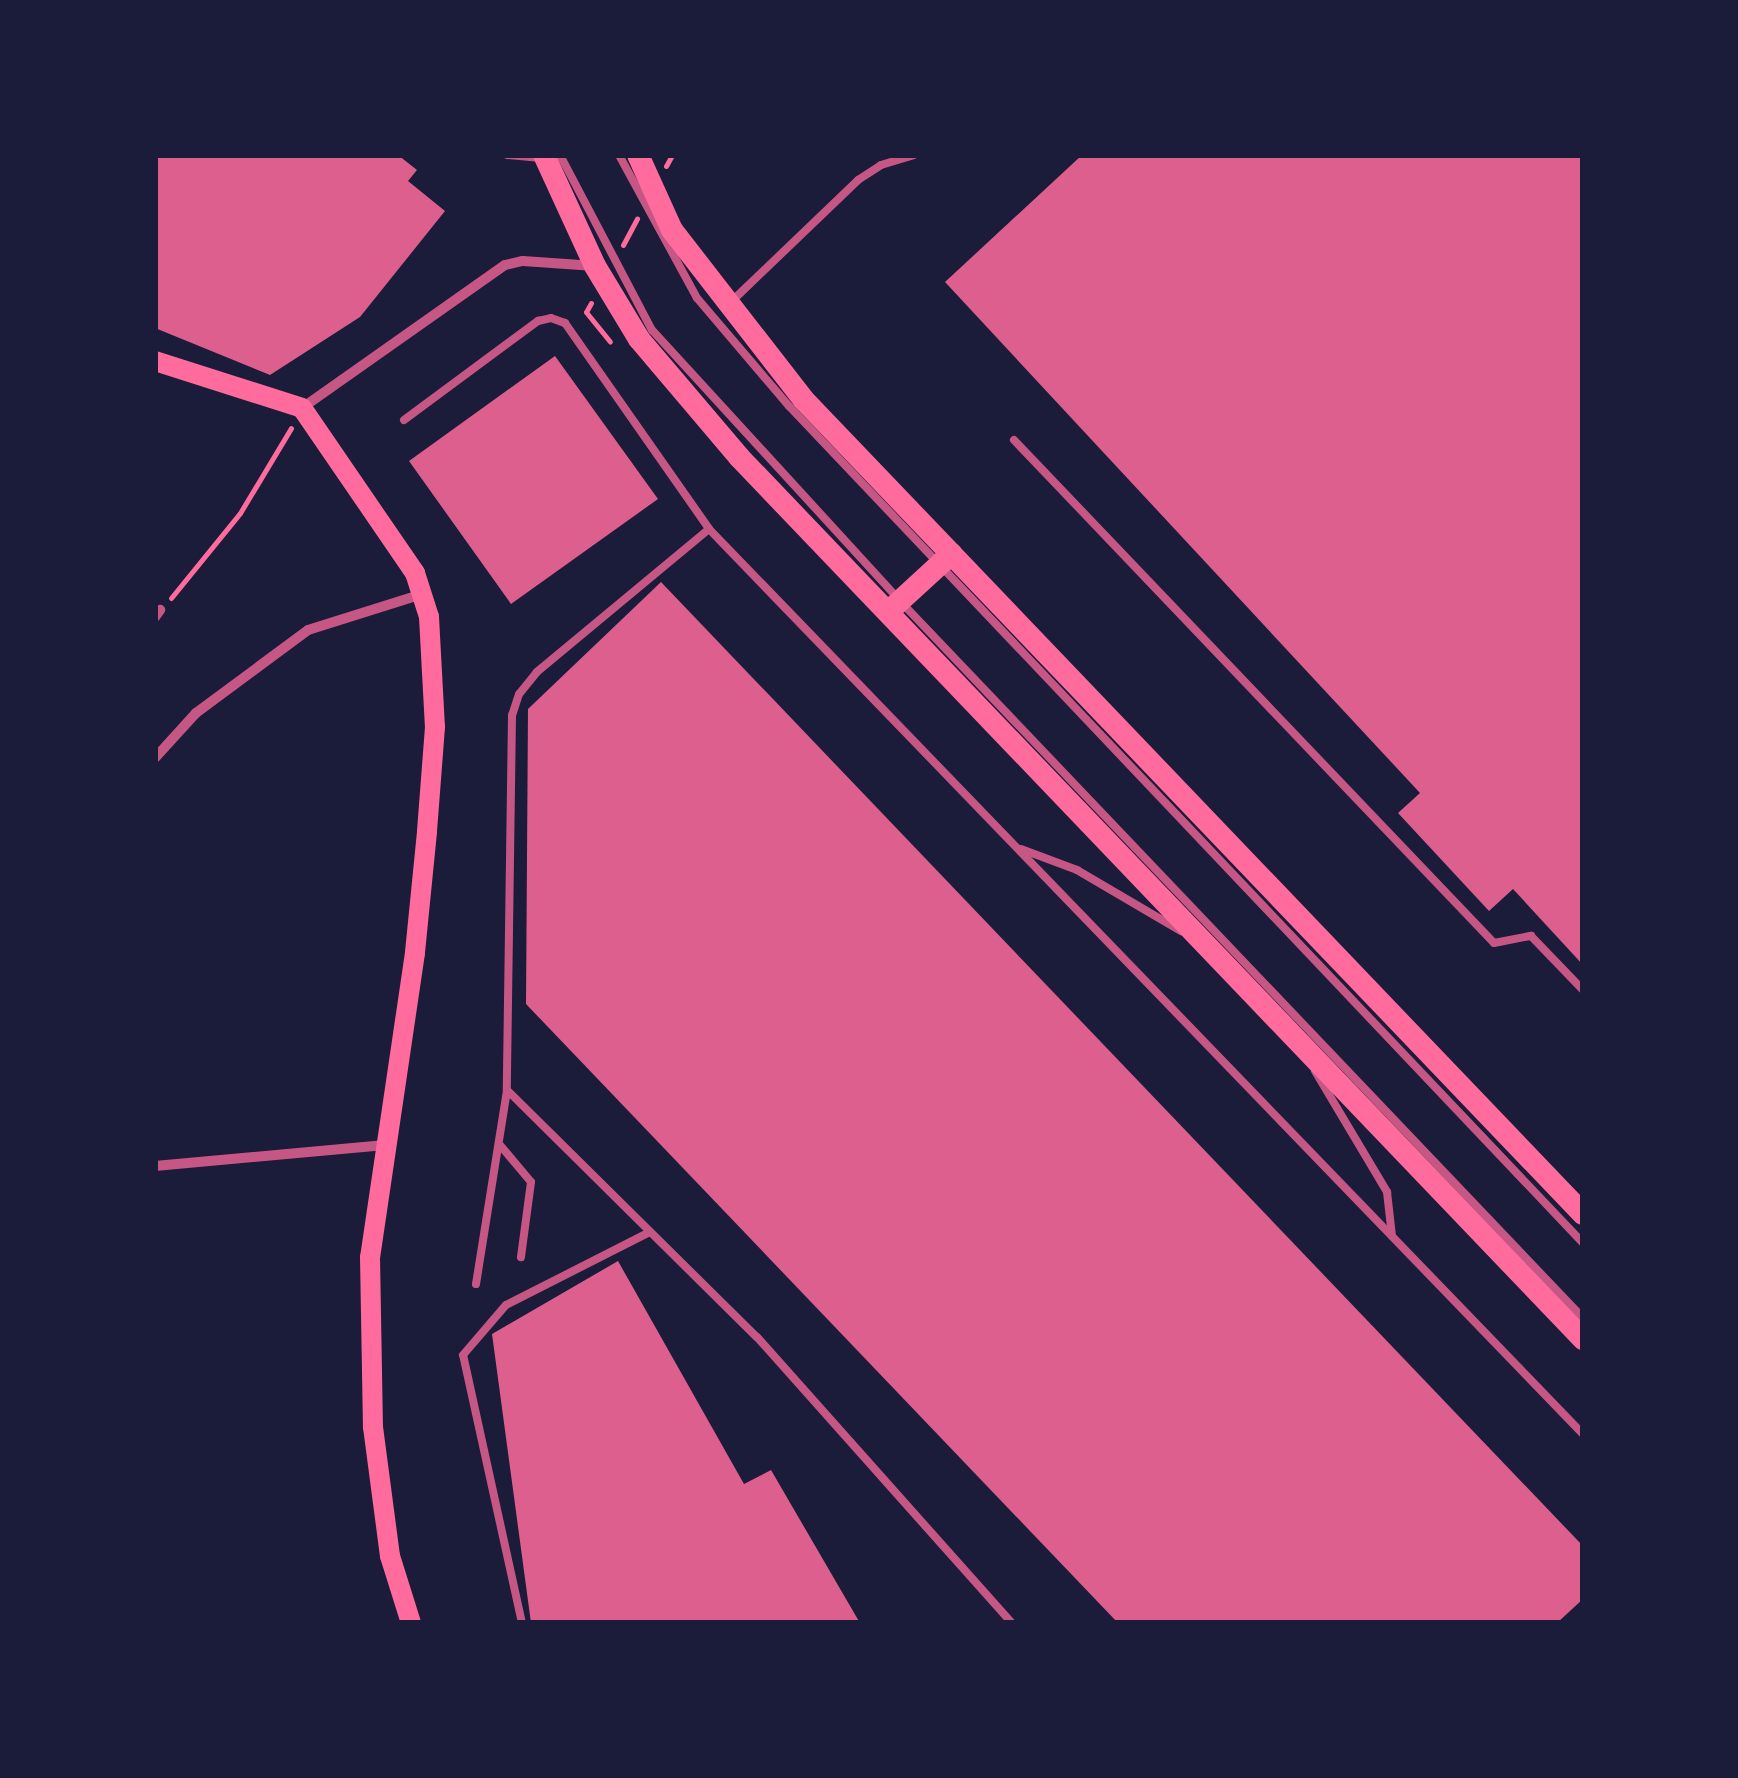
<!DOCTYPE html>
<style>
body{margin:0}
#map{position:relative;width:1738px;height:1778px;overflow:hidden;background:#1b1b3a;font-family:Barlow,sans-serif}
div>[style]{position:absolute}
.building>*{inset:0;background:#dd5f8e}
.path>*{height:5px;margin:-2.5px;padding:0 2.5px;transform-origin:2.5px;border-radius:2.5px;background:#ff6b9d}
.service>*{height:8px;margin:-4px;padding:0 4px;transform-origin:4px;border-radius:4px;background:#c65784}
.minor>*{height:10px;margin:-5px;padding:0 5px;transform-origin:5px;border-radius:5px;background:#c65784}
.secondary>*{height:20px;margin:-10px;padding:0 10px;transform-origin:10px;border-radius:10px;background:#ff6b9d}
.primary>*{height:22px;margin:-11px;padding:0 11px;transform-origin:11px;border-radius:11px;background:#ff6b9d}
span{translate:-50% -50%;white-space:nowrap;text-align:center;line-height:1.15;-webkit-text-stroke:8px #1b1b3a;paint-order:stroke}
.frame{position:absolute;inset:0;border:158px solid #1b1b3a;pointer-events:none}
</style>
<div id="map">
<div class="building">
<i style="clip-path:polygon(155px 155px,398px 155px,417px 170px,408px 181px,445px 211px,360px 317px,270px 375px,155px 328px)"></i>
<i style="clip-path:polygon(1082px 155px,1583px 155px,1583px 965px,1513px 889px,1489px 911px,1398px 813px,1420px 793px,945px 282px)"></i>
<i style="clip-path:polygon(555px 356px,658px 499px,511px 604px,409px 461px)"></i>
<i style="clip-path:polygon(661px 582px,1583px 1546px,1583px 1599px,1557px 1623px,1118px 1623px,526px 1004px,528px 709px)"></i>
<i style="clip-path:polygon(618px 1261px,744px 1484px,771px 1470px,860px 1623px,531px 1623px,492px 1334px)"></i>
</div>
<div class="path">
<i style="left:666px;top:166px;width:13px;rotate:-61deg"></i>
<i style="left:623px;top:245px;width:30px;rotate:-62deg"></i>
<i style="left:591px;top:303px;width:10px;rotate:119deg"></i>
<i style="left:586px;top:312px;width:38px;rotate:51deg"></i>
<i style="left:171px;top:598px;width:109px;rotate:-50.9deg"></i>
<i style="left:240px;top:513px;width:99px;rotate:-59deg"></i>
</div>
<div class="service">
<i style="left:507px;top:155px;width:34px;rotate:5deg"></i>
<i style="left:560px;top:155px;width:198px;rotate:62.3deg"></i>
<i style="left:652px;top:330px;width:367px;rotate:47.5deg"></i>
<i style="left:900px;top:601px;width:990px;rotate:46.39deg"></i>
<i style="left:619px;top:155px;width:163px;rotate:61.4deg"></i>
<i style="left:697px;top:298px;width:142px;rotate:49.6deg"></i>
<i style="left:789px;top:406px;width:1154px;rotate:46.51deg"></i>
<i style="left:732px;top:301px;width:175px;rotate:-43.8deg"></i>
<i style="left:858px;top:180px;width:27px;rotate:-33deg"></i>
<i style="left:881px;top:165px;width:34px;rotate:-17deg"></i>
<i style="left:404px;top:420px;width:167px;rotate:-36.5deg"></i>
<i style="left:538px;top:321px;width:13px;rotate:-13deg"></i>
<i style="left:551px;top:318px;width:15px;rotate:20deg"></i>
<i style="left:565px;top:323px;width:251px;rotate:55deg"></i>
<i style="left:709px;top:529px;width:1258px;rotate:46deg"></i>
<i style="left:1014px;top:440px;width:695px;rotate:46.34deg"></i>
<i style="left:1494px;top:943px;width:38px;rotate:-11deg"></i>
<i style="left:1531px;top:936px;width:75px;rotate:46.1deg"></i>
<i style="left:709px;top:529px;width:224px;rotate:140.3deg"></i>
<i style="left:537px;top:672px;width:28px;rotate:129deg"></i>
<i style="left:519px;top:694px;width:22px;rotate:108deg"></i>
<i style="left:512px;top:715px;width:375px;rotate:90.8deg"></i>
<i style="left:507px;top:1090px;width:351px;rotate:44.7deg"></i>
<i style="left:757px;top:1337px;width:383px;rotate:48.3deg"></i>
<i style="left:1021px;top:849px;width:60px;rotate:20.6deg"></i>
<i style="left:1077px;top:870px;width:121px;rotate:30.4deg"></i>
<i style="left:1315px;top:1071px;width:141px;rotate:59.2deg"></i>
<i style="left:1387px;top:1192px;width:44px;rotate:83.5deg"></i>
<i style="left:500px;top:1145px;width:48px;rotate:50deg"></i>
<i style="left:531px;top:1182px;width:76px;rotate:97.6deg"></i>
<i style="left:476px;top:1284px;width:196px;rotate:-80.9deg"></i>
<i style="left:522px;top:1623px;width:274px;rotate:-102.4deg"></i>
<i style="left:463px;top:1355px;width:66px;rotate:-49.3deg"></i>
<i style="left:506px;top:1305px;width:161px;rotate:-26.9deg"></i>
</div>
<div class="minor">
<i style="left:302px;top:408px;width:248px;rotate:-35.2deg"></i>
<i style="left:505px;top:265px;width:18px;rotate:-13deg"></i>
<i style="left:523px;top:261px;width:72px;rotate:4deg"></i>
<i style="left:155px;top:617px;width:9px;rotate:-54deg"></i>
<i style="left:155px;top:758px;width:61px;rotate:-47.7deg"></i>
<i style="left:196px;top:713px;width:139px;rotate:-36.5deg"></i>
<i style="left:308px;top:630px;width:120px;rotate:-17.5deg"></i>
<i style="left:155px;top:1166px;width:234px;rotate:-5.2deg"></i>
</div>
<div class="secondary">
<i style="left:155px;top:361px;width:154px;rotate:17.7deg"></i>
<i style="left:302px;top:408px;width:200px;rotate:55.6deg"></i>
<i style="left:415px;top:573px;width:46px;rotate:72.3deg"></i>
<i style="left:429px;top:617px;width:110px;rotate:86.9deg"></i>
<i style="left:435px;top:727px;width:105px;rotate:94.4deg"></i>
<i style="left:427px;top:832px;width:122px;rotate:95.7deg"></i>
<i style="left:415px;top:953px;width:307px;rotate:98.4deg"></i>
<i style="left:370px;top:1257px;width:170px;rotate:89deg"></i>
<i style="left:373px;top:1427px;width:130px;rotate:82.5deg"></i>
<i style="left:390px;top:1556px;width:70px;rotate:72.6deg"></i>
</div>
<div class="primary">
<i style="left:544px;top:155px;width:122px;rotate:65.3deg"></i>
<i style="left:595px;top:266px;width:85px;rotate:58.9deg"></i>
<i style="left:639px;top:339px;width:155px;rotate:49.7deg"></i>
<i style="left:739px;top:457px;width:1221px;rotate:46.26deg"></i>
<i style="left:638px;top:155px;width:82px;rotate:65.6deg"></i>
<i style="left:672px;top:230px;width:214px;rotate:52.2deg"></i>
<i style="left:803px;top:399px;width:1128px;rotate:46.26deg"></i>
<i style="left:888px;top:612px;width:86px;rotate:-42.6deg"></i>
</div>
<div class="frame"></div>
</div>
